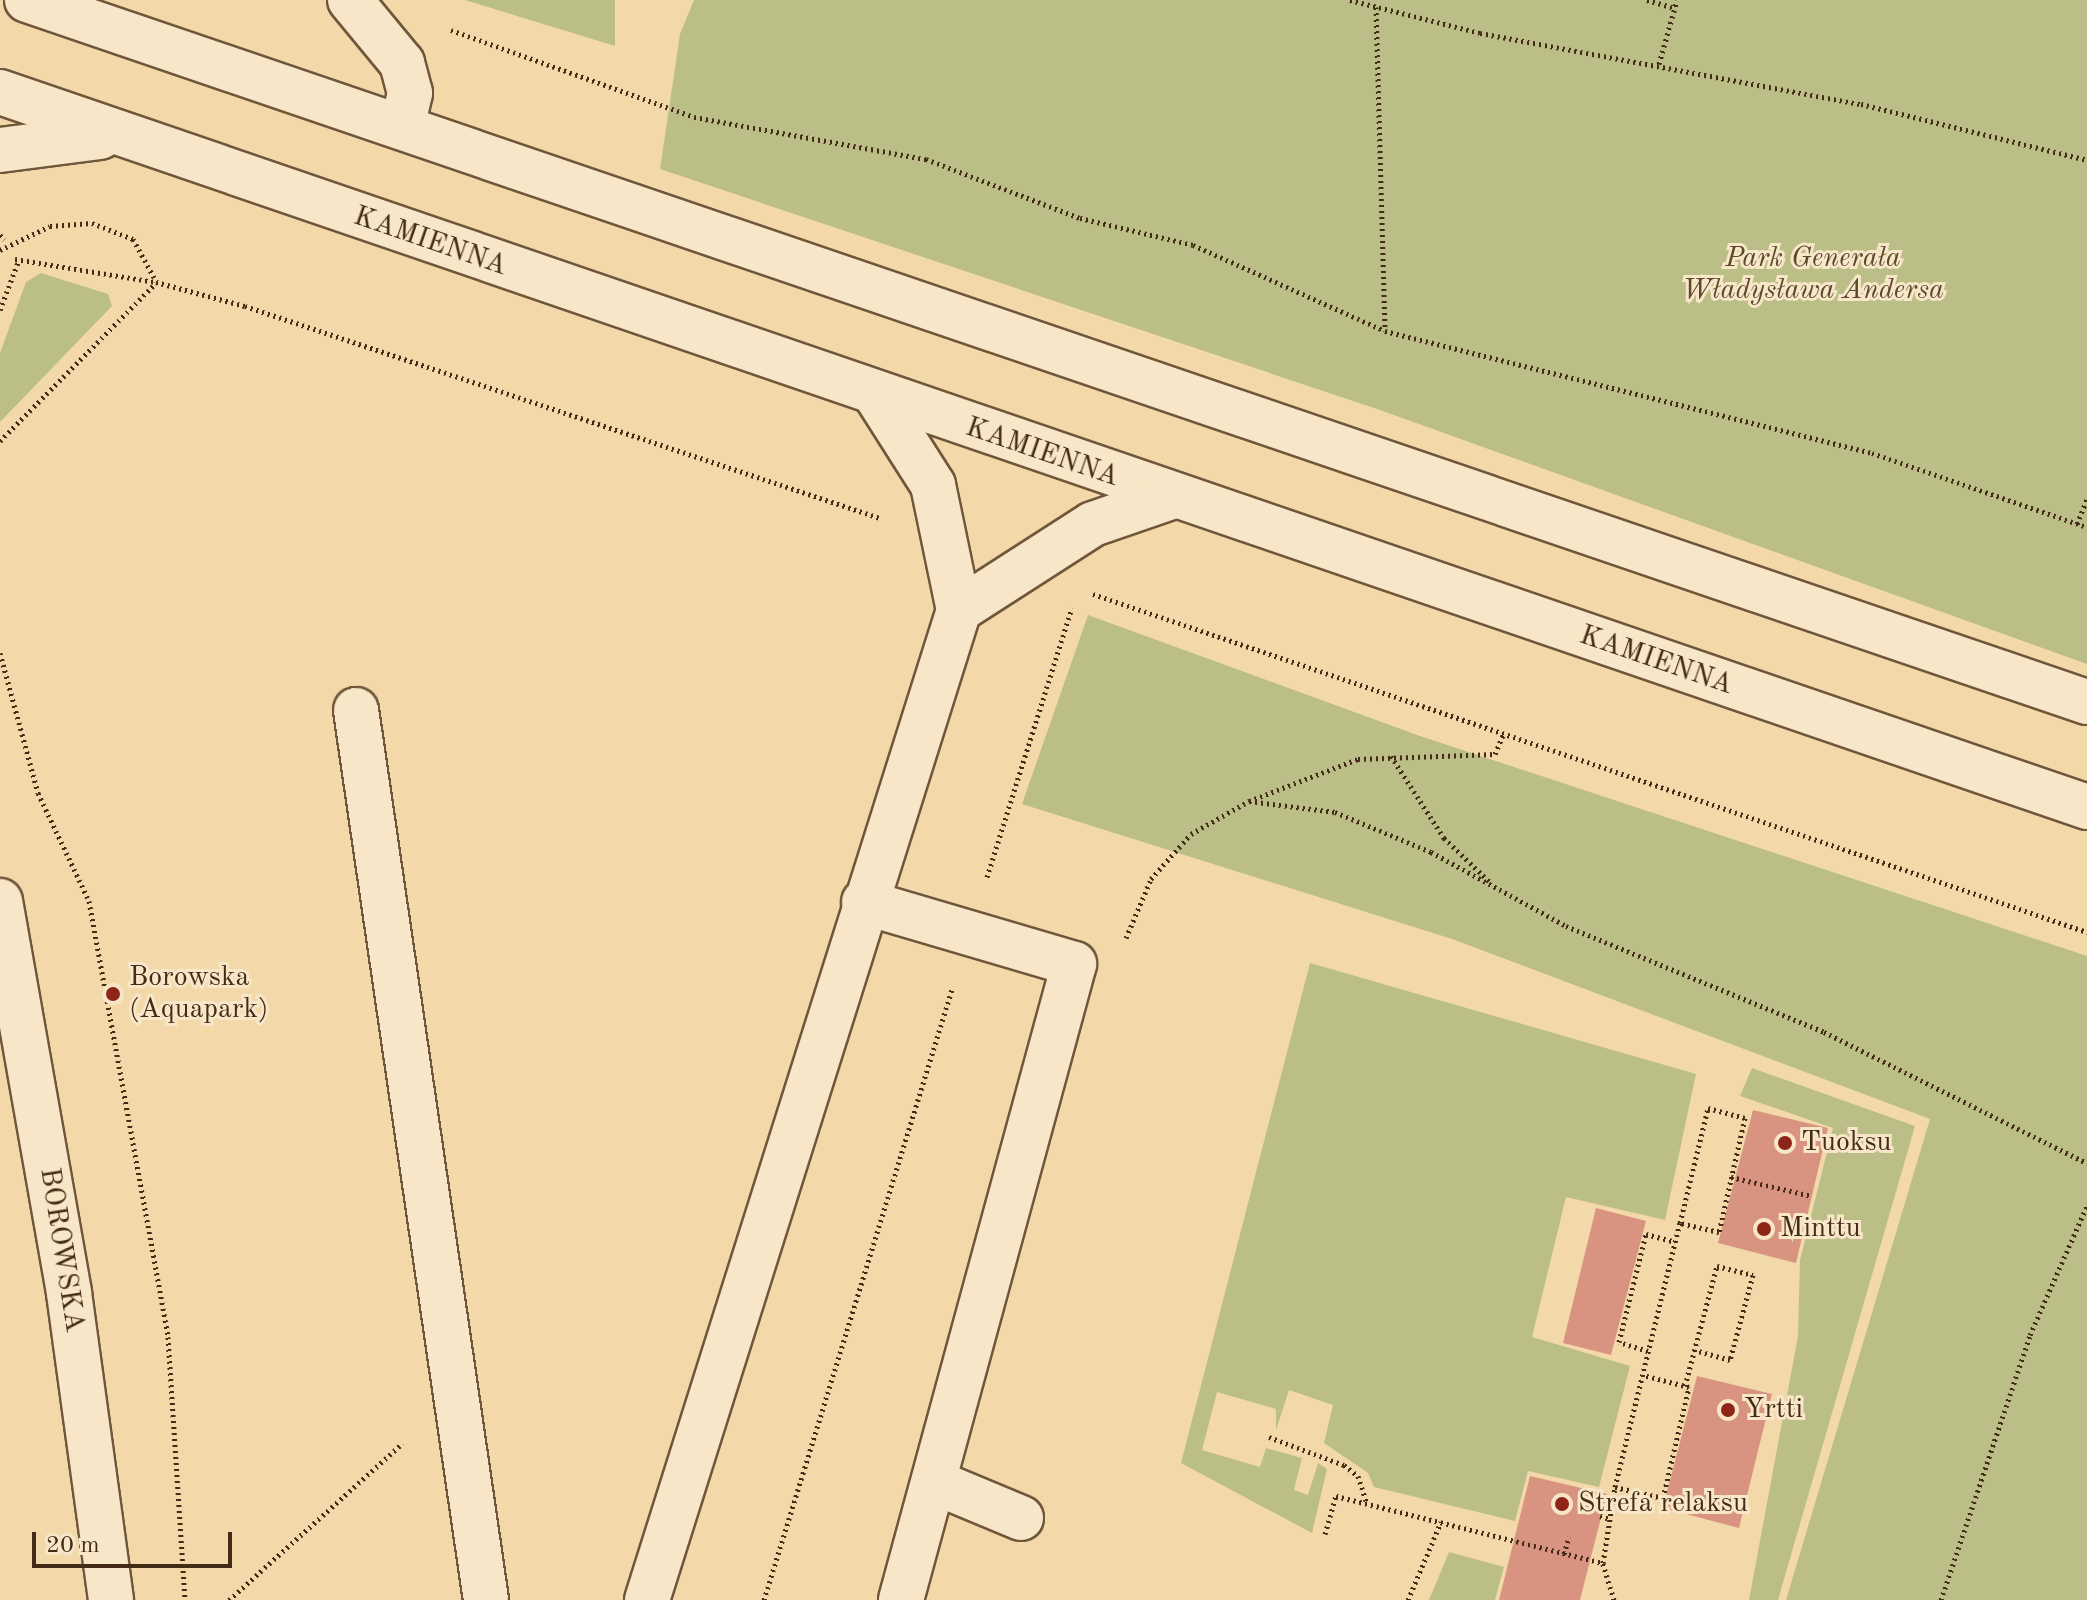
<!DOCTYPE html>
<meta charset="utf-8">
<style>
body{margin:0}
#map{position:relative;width:2087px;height:1600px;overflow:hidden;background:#f3d9a9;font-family:"Old Standard TT",serif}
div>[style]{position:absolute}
.green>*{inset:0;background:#bbbf87}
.building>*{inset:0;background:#d89480}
.path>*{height:5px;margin-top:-2.5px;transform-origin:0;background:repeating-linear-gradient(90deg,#442b16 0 2px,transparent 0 6px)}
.roads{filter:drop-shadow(2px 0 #70563b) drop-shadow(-2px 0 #70563b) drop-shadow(0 2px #70563b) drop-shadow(0 -2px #70563b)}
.minor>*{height:44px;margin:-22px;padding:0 22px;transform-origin:22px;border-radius:22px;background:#f7e6c7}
.dots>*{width:22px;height:22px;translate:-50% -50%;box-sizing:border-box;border:4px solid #f7e6c7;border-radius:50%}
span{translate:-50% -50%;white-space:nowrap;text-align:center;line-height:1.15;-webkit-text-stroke:6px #f7e6c7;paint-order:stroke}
.street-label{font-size:28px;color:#442b16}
.park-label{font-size:28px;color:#5c492d;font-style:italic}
.poi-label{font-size:28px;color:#442b16}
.left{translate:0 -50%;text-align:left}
.scale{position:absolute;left:32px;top:1532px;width:200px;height:36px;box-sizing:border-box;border:4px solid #442b16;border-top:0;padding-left:10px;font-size:24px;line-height:28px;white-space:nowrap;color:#442b16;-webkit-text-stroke:6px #f7e6c7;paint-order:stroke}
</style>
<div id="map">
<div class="green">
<i style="clip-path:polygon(465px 0,615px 0,615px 46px)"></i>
<i style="clip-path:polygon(694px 0,2087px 0,2087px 664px,1377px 409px,660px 169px,680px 34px)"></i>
<i style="clip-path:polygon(41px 273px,108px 294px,112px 306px,0 422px,0 353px,26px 282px)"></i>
<i style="clip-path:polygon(1088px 615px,1420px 736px,2087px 956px,2087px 1600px,1786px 1600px,1930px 1119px,1452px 939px,1022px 804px)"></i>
<i style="clip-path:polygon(1310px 963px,1696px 1074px,1665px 1220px,1566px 1197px,1532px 1337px,1630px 1366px,1599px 1487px,1528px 1471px,1515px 1521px,1374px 1487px,1368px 1473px,1324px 1443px,1333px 1405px,1289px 1390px,1276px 1430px,1276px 1409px,1217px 1392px,1202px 1450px,1260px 1467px,1266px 1448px,1302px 1458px,1294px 1490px,1308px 1495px,1318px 1463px,1327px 1469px,1312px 1533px,1181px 1463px)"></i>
<i style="clip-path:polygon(1752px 1068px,1915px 1126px,1778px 1600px,1749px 1600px,1798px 1336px,1800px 1260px,1833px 1128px,1740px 1096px)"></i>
<i style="clip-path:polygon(1449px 1552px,1504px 1567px,1495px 1600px,1429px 1600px)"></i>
</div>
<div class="building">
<i style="clip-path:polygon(1753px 1110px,1828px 1128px,1796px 1263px,1718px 1243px)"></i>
<i style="clip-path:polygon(1596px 1208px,1646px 1221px,1611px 1355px,1563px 1343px)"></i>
<i style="clip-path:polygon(1697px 1376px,1772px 1394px,1739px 1528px,1663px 1508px)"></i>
<i style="clip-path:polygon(1530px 1476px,1607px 1494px,1580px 1600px,1499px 1600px)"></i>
</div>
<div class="path">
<i style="left:1350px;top:0;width:134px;rotate:14.2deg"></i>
<i style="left:1480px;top:33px;width:388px;rotate:10.6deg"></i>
<i style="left:1861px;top:104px;width:233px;rotate:13.9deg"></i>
<i style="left:1647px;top:0;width:29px;rotate:16deg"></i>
<i style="left:1376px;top:7px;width:324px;rotate:88.4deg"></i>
<i style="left:451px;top:30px;width:258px;rotate:19.7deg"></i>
<i style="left:694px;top:117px;width:236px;rotate:10.3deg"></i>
<i style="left:926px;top:159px;width:165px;rotate:21deg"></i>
<i style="left:1080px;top:218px;width:116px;rotate:13.4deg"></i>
<i style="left:1193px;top:245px;width:210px;rotate:24.1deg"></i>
<i style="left:1385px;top:331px;width:502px;rotate:14.06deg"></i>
<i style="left:1872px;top:453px;width:227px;rotate:19deg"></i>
<i style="left:1659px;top:64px;width:66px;rotate:-74.3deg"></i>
<i style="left:0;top:235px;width:6px;rotate:45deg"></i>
<i style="left:0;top:250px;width:55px;rotate:-25.6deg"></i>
<i style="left:50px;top:226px;width:42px;rotate:-4.1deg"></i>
<i style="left:92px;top:223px;width:44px;rotate:21.3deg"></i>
<i style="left:133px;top:239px;width:48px;rotate:61.3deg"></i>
<i style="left:15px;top:259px;width:143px;rotate:9.3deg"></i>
<i style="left:156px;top:282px;width:92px;rotate:15.1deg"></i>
<i style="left:245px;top:306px;width:669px;rotate:18.46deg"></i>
<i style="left:0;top:310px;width:51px;rotate:-69.4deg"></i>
<i style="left:0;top:441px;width:222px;rotate:-45.4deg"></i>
<i style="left:2077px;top:524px;width:27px;rotate:-68deg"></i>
<i style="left:1093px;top:594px;width:1050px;rotate:18.78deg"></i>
<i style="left:0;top:653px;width:145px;rotate:74.8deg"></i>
<i style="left:38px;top:793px;width:119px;rotate:64.7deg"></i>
<i style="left:89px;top:901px;width:443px;rotate:79.7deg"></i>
<i style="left:168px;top:1337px;width:264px;rotate:86.3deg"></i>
<i style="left:1391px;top:756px;width:98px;rotate:57.1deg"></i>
<i style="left:1444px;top:838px;width:65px;rotate:43.8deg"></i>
<i style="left:1249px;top:801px;width:87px;rotate:7.3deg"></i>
<i style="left:1335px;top:812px;width:104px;rotate:22.6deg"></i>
<i style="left:1431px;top:852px;width:154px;rotate:28.7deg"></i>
<i style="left:1566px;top:926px;width:279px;rotate:22.3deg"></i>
<i style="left:1824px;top:1032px;width:294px;rotate:26.5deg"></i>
<i style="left:987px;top:877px;width:282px;rotate:-72.5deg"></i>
<i style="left:1126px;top:938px;width:64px;rotate:-67deg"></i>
<i style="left:1151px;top:879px;width:60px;rotate:-48.4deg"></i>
<i style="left:1191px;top:834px;width:67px;rotate:-29.6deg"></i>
<i style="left:1249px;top:801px;width:117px;rotate:-21.1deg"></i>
<i style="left:1358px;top:759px;width:137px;rotate:-2.1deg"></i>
<i style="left:1495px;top:754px;width:21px;rotate:-67deg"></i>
<i style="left:1731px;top:1177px;width:83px;rotate:13.2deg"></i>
<i style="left:1648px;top:1351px;width:30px;rotate:-163deg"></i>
<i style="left:1619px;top:1342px;width:111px;rotate:-76deg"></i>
<i style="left:1646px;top:1234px;width:30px;rotate:15deg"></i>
<i style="left:1685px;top:1386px;width:124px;rotate:-75.1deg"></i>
<i style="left:1717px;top:1266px;width:37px;rotate:14deg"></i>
<i style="left:1753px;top:1275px;width:88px;rotate:105.1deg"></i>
<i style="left:1730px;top:1360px;width:36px;rotate:-164deg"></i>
<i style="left:1269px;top:1437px;width:80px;rotate:20.5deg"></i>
<i style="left:1344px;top:1465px;width:18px;rotate:38deg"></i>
<i style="left:1358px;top:1476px;width:28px;rotate:72deg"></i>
<i style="left:1615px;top:1487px;width:49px;rotate:12.9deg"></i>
<i style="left:1663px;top:1498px;width:114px;rotate:-76.8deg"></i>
<i style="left:1689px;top:1387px;width:48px;rotate:-165.4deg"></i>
<i style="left:1600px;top:1516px;width:10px;rotate:17deg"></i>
<i style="left:1325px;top:1534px;width:40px;rotate:-74deg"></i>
<i style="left:1336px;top:1496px;width:275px;rotate:14.1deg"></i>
<i style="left:1564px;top:1554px;width:18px;rotate:-74deg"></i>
<i style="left:229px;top:1600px;width:234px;rotate:-42.1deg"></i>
<i style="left:764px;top:1600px;width:642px;rotate:-72.89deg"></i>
<i style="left:1408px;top:1600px;width:85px;rotate:-67.1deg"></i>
<i style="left:1614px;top:1600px;width:39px;rotate:-107deg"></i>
<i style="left:1603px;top:1563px;width:77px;rotate:-81deg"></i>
<i style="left:1615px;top:1487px;width:272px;rotate:-76.2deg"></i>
<i style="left:1680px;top:1223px;width:118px;rotate:-76.3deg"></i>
<i style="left:1708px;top:1108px;width:38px;rotate:15deg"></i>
<i style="left:1745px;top:1118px;width:117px;rotate:102.8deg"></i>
<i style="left:1719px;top:1232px;width:40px;rotate:-167deg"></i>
<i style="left:1941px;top:1600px;width:280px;rotate:-71.4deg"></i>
<i style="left:2030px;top:1335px;width:141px;rotate:-66.2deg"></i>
</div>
<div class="roads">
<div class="minor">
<i style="left:27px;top:0;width:2176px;rotate:18.82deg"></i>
<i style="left:350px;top:0;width:82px;rotate:50.5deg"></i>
<i style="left:402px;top:63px;width:31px;rotate:75deg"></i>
<i style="left:410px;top:93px;width:35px;rotate:103deg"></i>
<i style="left:0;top:92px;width:2206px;rotate:18.91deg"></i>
<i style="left:0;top:150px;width:101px;rotate:-7.4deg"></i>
<i style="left:877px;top:397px;width:104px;rotate:57.5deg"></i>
<i style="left:933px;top:485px;width:128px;rotate:78.3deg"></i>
<i style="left:959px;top:610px;width:159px;rotate:-32.7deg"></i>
<i style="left:1093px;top:524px;width:83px;rotate:-19.1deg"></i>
<i style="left:356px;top:710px;width:899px;rotate:81.69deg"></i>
<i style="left:0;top:901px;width:398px;rotate:80deg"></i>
<i style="left:69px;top:1293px;width:310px;rotate:82.2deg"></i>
<i style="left:864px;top:902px;width:219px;rotate:16.4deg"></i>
<i style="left:1074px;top:964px;width:659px;rotate:105.22deg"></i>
<i style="left:937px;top:1483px;width:91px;rotate:22.6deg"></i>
<i style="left:647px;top:1600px;width:1038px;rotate:-72.51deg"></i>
</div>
</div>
<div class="dots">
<i style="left:113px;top:994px;background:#8f2418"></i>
<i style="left:1785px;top:1143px;background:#8f2418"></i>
<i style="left:1764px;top:1229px;background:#8f2418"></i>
<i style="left:1728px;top:1410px;background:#8f2418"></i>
<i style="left:1562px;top:1504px;background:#8f2418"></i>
</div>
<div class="street-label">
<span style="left:430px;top:242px;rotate:19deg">KAMIENNA</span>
<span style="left:1042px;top:453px;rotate:19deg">KAMIENNA</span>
<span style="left:1656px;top:661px;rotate:19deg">KAMIENNA</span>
<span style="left:61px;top:1250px;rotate:81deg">BOROWSKA</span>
</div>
<div class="park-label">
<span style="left:1813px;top:275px">Park Generała<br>Władysława Andersa</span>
</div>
<div class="poi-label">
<span class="left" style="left:129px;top:994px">Borowska<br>(Aquapark)</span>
<span class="left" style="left:1801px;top:1143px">Tuoksu</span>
<span class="left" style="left:1780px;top:1229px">Minttu</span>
<span class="left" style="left:1744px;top:1410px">Yrtti</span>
<span class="left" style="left:1578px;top:1504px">Strefa relaksu</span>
</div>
<div class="scale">20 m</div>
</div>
